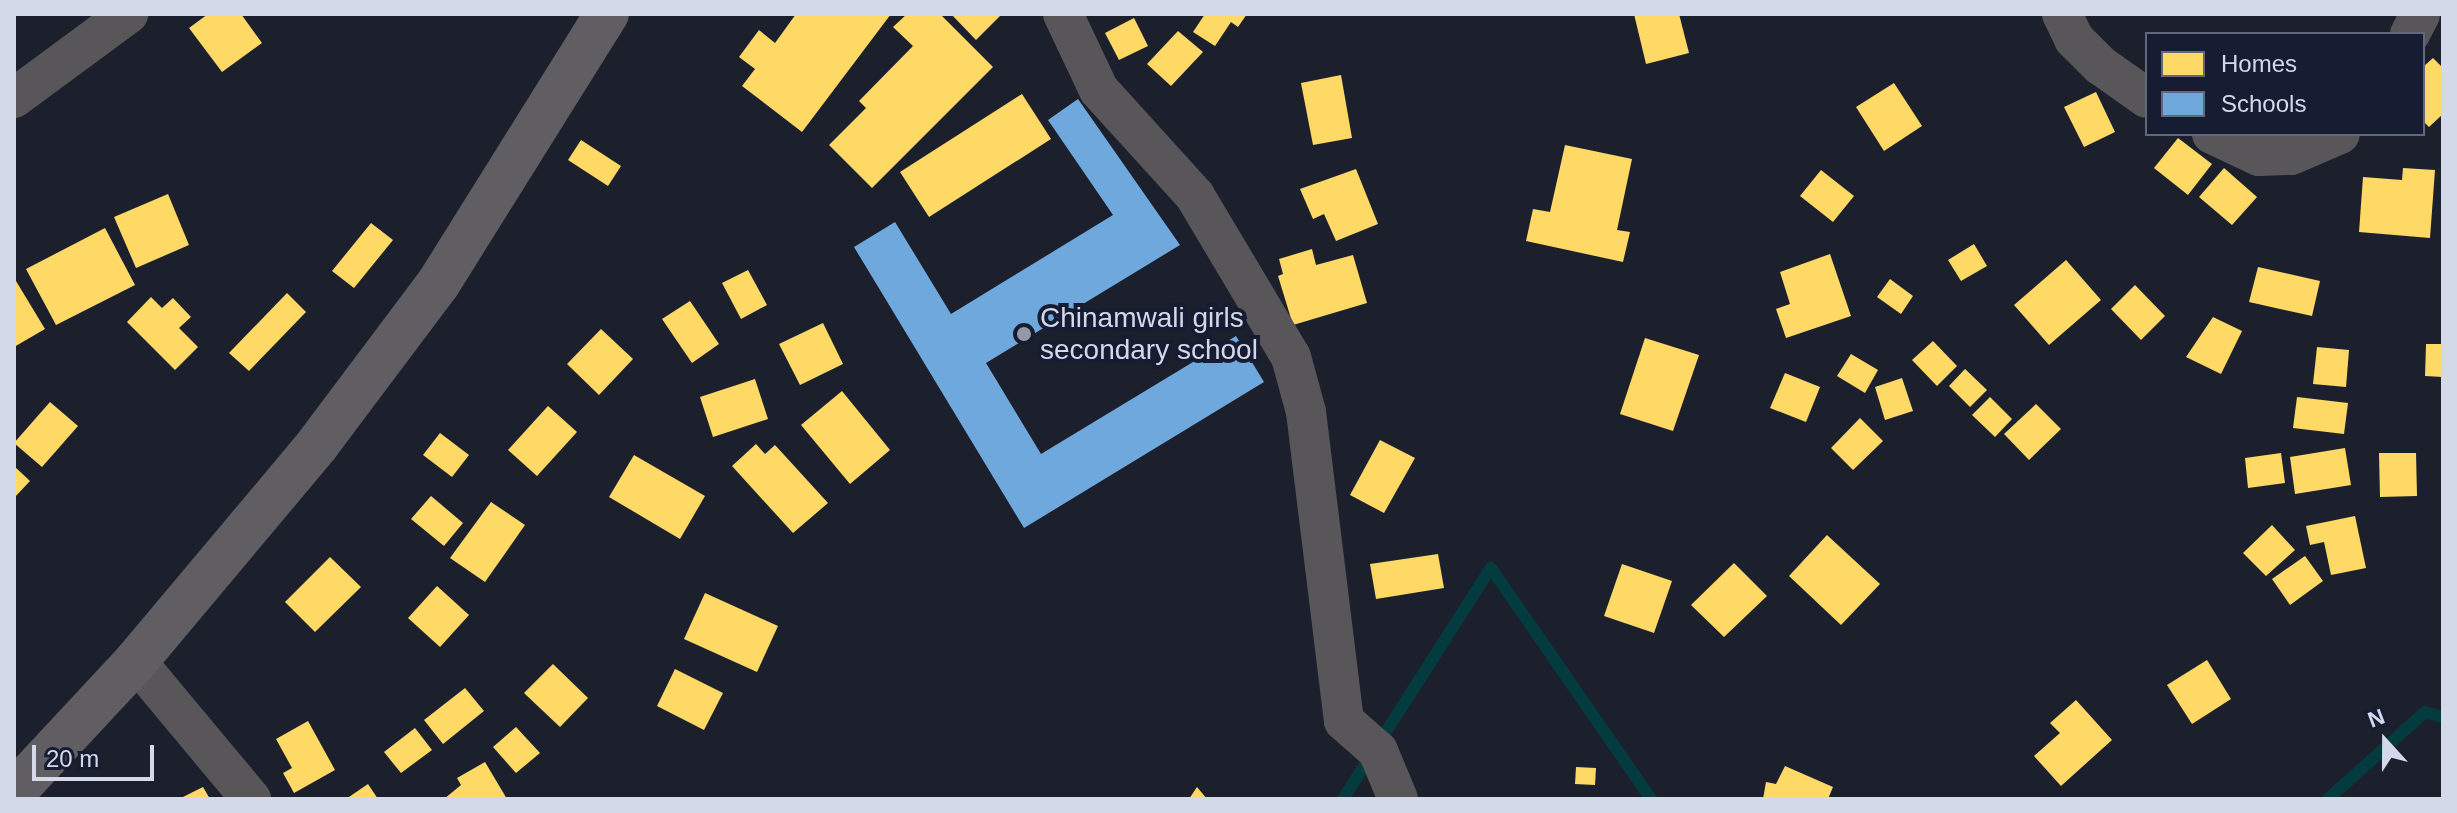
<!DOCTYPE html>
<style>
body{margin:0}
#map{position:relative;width:2457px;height:813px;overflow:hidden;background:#1c202d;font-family:Arial,sans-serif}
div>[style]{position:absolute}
.homes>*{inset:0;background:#ffd966}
.schools>*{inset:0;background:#6fa8dc}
.stream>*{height:12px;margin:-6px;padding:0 6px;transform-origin:6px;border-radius:6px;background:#043b3f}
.street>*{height:40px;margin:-20px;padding:0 20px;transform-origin:20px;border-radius:20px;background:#585659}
.highway>*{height:44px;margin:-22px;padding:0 22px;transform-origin:22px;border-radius:22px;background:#605d63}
.dots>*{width:22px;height:22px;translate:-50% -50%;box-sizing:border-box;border:4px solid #161d33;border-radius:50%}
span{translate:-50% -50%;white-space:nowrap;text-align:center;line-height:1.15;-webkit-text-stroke:8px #161d33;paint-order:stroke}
.poi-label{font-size:28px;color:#d4d9e9}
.left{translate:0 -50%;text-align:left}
.frame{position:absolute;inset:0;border:16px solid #d4d9e9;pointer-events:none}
.legend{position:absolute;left:2145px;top:32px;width:280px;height:104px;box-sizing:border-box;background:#161d33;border:2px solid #62687c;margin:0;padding:10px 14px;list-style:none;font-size:24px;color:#d4d9e9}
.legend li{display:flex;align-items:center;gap:16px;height:40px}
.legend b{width:40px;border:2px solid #62687c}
.north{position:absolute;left:2345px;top:701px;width:80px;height:80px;-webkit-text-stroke:6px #161d33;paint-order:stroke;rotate:339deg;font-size:22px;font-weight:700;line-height:32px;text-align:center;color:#d4d9e9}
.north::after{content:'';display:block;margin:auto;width:28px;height:36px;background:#d4d9e9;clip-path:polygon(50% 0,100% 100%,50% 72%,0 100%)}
.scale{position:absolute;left:32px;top:745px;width:122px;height:36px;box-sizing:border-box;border:4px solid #d4d9e9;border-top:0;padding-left:10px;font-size:24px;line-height:28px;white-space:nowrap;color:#d4d9e9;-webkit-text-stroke:6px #161d33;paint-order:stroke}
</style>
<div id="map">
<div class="homes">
<i style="clip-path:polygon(208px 14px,241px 14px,262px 43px,222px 72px,189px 28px)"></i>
<i style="clip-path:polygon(796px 14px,891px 14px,802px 132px,742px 86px,755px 69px,739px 57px,759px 30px,775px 43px)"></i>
<i style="clip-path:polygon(907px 14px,940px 14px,993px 67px,872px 188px,829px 145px,866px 108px,859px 101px,913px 46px,893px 27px)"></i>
<i style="clip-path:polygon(951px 14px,1002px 14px,976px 40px)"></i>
<i style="clip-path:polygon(1205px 14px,1247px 14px,1238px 27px,1231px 22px,1215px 46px,1193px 32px)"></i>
<i style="clip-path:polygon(1634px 14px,1679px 14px,1689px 53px,1646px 64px)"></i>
<i style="clip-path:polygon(1134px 18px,1148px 46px,1119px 60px,1105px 33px)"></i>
<i style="clip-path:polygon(1178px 31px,1203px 52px,1171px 86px,1147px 64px)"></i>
<i style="clip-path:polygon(2433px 58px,2443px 68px,2443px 114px,2429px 127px,2423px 121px,2423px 67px)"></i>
<i style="clip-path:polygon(1341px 75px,1352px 138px,1313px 145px,1301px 83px)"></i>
<i style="clip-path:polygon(1894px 83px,1922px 126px,1884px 151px,1856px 107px)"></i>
<i style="clip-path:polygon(2096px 92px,2115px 132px,2084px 147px,2064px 107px)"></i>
<i style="clip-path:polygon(1022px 94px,1051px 139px,929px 217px,900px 172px)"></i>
<i style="clip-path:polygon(2178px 138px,2212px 164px,2188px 195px,2154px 168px)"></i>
<i style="clip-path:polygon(581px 140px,621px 166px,608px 186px,568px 160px)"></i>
<i style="clip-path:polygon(1565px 145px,1632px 159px,1617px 230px,1630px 232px,1623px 262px,1526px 241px,1533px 209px,1550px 212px)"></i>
<i style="clip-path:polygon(2224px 168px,2257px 197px,2232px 225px,2199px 197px)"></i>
<i style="clip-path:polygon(2403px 168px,2435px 170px,2430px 238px,2359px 232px,2363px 177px,2402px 180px)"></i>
<i style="clip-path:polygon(1356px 169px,1378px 224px,1336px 241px,1324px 214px,1313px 219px,1300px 189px)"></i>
<i style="clip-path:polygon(1821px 170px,1854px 196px,1833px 222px,1800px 196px)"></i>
<i style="clip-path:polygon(168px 194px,189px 245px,136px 268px,114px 217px)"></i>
<i style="clip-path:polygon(371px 223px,393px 240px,354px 288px,332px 271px)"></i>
<i style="clip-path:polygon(105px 228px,135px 285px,56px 325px,26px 269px)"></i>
<i style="clip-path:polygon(1974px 244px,1987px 266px,1961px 281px,1948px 260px)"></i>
<i style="clip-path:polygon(1312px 249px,1316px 265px,1353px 255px,1367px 303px,1293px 325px,1278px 276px,1283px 274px,1279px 259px)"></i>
<i style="clip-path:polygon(1830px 254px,1851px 316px,1786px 338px,1776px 309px,1790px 304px,1780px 272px)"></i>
<i style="clip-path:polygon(2066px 260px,2101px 300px,2049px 345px,2014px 305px)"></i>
<i style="clip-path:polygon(2258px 267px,2320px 281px,2312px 316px,2249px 302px)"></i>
<i style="clip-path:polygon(748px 270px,767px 305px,741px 319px,722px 283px)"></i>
<i style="clip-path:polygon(1890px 279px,1913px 296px,1901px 314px,1877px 297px)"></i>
<i style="clip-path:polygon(16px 281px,45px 329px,14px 347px,14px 282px)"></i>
<i style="clip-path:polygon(2135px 285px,2165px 316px,2141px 340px,2111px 309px)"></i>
<i style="clip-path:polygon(287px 293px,306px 312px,249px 371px,229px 353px)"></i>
<i style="clip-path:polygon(151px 297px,162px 308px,173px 298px,191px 317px,179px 328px,198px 347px,175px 370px,127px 322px)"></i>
<i style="clip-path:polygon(690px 301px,719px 344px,692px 363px,662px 319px)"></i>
<i style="clip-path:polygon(2213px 317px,2242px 331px,2221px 374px,2186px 357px)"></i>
<i style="clip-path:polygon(823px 323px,843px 364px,800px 385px,779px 344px)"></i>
<i style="clip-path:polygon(601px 329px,633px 359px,599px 395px,567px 364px)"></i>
<i style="clip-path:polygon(1645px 338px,1699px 355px,1673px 431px,1620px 414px)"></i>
<i style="clip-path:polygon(1933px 341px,1957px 366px,1937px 386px,1912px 360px)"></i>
<i style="clip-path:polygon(2426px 344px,2443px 344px,2443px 377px,2425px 376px)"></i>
<i style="clip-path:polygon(2317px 347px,2349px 350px,2346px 387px,2313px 384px)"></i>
<i style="clip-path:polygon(1851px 354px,1878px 370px,1865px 393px,1837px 376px)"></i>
<i style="clip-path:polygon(1965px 369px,1987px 390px,1970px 407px,1949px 386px)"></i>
<i style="clip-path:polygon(1785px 373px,1820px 387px,1806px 422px,1770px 408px)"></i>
<i style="clip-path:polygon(1902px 378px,1913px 411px,1885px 420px,1875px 387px)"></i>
<i style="clip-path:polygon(755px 379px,768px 419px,713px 437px,700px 397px)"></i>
<i style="clip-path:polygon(842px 391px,890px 450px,850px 484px,801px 425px)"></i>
<i style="clip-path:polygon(1990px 397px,2012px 419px,1995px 437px,1972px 415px)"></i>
<i style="clip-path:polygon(2297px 397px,2348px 403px,2344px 434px,2293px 428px)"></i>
<i style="clip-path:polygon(50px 402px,78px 426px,42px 467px,14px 443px)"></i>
<i style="clip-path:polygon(2036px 404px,2061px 429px,2029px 460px,2004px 434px)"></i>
<i style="clip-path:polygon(548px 406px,577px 432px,537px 476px,508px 450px)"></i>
<i style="clip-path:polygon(1860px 418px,1883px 441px,1853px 470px,1831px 448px)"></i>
<i style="clip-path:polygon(440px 433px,469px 455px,452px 477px,423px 455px)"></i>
<i style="clip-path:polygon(1380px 440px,1415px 458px,1384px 513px,1350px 495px)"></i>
<i style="clip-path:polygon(756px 444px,765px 454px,775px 445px,828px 503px,793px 533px,732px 466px)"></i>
<i style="clip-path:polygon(2345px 448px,2351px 485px,2295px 494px,2290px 457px)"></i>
<i style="clip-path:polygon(2281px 453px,2285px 483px,2248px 488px,2245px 458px)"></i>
<i style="clip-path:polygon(2379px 453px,2416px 453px,2417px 496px,2380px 497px)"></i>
<i style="clip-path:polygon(634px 455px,705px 496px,680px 539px,609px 497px)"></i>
<i style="clip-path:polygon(14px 466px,30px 481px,14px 498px)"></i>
<i style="clip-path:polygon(431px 496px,463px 523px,444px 546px,411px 519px)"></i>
<i style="clip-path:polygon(491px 502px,525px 525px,485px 582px,450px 558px)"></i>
<i style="clip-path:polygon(2355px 516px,2366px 568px,2331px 575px,2324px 542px,2310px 545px,2306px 526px)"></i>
<i style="clip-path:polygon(2272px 525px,2295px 550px,2266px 576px,2243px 553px)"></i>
<i style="clip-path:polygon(1827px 535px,1880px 584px,1841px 625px,1789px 576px)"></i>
<i style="clip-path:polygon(1438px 554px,1444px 588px,1376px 599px,1370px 564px)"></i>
<i style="clip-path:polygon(2305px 556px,2323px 581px,2290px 605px,2272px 579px)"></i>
<i style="clip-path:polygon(330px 557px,361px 587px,315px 632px,285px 602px)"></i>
<i style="clip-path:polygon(1734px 563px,1767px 596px,1724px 637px,1691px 605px)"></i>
<i style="clip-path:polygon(1622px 564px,1672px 581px,1654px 633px,1604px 616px)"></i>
<i style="clip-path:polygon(437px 586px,469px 615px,440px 647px,408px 618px)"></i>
<i style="clip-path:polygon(705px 593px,778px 626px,757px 672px,684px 639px)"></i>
<i style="clip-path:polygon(2207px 660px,2231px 699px,2192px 724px,2167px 685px)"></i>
<i style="clip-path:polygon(553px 664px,588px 698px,560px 727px,524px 693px)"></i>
<i style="clip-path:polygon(675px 669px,723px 693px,704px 730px,657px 706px)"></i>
<i style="clip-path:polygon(465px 688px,484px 711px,443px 744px,424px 720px)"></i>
<i style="clip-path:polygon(2076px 700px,2112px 740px,2061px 786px,2034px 756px,2060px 733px,2050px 723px)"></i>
<i style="clip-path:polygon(308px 721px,335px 770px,294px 793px,283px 773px,292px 768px,276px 739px)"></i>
<i style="clip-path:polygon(516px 727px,540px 753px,516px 773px,493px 747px)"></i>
<i style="clip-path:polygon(415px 728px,432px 750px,401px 773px,384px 752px)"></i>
<i style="clip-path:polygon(485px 762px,507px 799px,444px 799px,461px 785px,457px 778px)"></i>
<i style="clip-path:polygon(1785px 766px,1833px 787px,1828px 799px,1763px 799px,1766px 782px,1776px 784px)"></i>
<i style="clip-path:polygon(1576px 767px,1596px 768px,1595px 785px,1575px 784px)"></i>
<i style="clip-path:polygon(368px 784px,378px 799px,346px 799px)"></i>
<i style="clip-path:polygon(203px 787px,210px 799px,179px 799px)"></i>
<i style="clip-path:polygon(1197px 787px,1207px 799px,1189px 799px)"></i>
</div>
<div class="schools">
<i style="clip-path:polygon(1078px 99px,1180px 245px,986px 363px,1041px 454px,1236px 336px,1264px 382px,1024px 528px,854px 247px,895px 222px,951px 314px,1113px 215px,1048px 120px)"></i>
</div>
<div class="stream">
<i style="left:1343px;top:799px;width:274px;rotate:-57.4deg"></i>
<i style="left:1491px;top:568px;width:281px;rotate:55.3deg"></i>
<i style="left:2328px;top:799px;width:130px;rotate:-41.9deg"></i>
<i style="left:2425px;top:712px;width:19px;rotate:16deg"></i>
</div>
<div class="street">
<i style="left:1063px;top:14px;width:84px;rotate:64.7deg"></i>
<i style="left:1099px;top:90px;width:143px;rotate:47.8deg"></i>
<i style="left:1195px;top:196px;width:187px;rotate:59.2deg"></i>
<i style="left:1291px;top:357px;width:57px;rotate:74.7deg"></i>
<i style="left:1306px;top:412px;width:311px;rotate:83deg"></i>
<i style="left:1344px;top:721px;width:45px;rotate:41.4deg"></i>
<i style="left:1378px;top:751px;width:52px;rotate:67.4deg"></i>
<i style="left:2062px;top:14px;width:28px;rotate:64deg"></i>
<i style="left:2074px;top:39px;width:37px;rotate:45deg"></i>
<i style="left:2100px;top:65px;width:57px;rotate:35.1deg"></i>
<i style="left:2410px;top:34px;width:22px;rotate:-63deg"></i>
<i style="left:14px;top:98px;width:142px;rotate:-36.4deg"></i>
<i style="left:2212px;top:134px;width:52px;rotate:25.1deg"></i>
<i style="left:2259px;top:156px;width:32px;rotate:-2deg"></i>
<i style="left:2291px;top:155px;width:53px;rotate:-23.2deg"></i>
<i style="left:136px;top:661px;width:180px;rotate:50.2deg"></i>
</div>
<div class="highway">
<i style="left:14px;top:792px;width:179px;rotate:-47deg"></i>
<i style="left:136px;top:661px;width:282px;rotate:-50deg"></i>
<i style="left:317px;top:445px;width:201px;rotate:-53.1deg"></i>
<i style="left:438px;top:284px;width:319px;rotate:-58deg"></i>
</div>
<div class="dots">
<i style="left:1024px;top:334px;background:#9498a7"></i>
</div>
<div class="poi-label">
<span class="left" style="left:1040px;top:334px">Chinamwali girls<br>secondary school</span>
</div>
<div class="frame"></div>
<ul class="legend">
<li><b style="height:22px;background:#ffd966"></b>Homes</li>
<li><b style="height:22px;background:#6fa8dc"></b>Schools</li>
</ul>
<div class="north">N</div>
<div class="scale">20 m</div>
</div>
